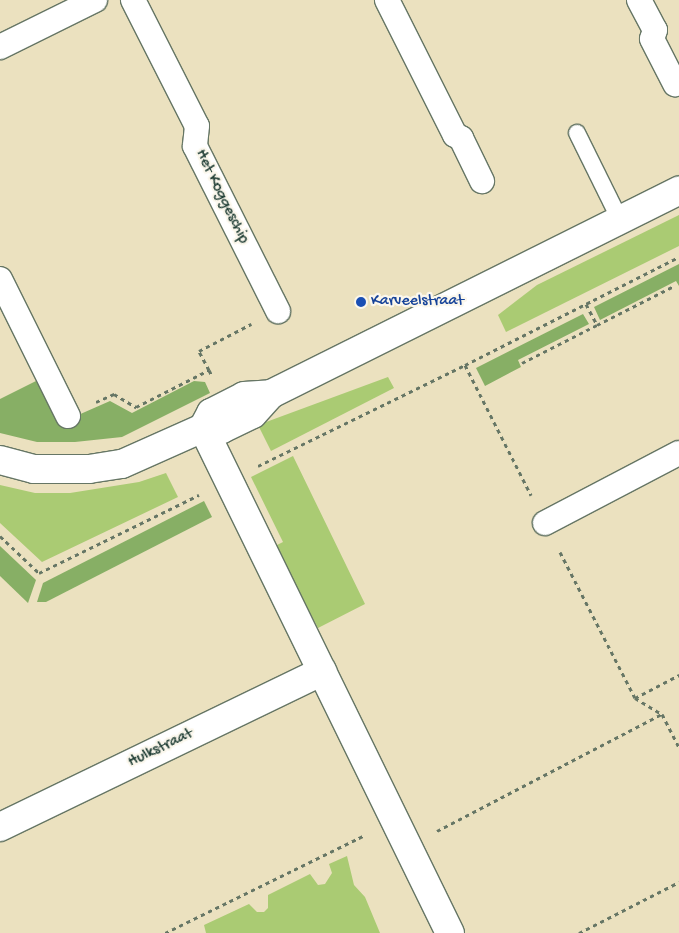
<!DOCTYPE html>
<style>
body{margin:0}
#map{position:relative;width:679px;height:933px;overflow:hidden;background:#ebe1bf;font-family:"Gochi Hand",sans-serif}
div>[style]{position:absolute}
.green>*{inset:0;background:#aacb73}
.forest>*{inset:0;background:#87af65}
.path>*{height:3px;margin-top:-1.5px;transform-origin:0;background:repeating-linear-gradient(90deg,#667665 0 4px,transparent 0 8px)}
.roads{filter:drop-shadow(1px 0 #667665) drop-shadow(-1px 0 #667665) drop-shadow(0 1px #667665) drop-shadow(0 -1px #667665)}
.service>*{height:16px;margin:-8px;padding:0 8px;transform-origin:8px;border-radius:8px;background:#fff}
.pedestrian>*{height:24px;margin:-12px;padding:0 12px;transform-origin:12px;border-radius:12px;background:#fff}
.minor>*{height:28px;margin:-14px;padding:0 14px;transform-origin:14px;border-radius:14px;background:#fff}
.tertiary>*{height:28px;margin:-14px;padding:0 14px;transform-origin:14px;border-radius:14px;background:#fff}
.dots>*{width:14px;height:14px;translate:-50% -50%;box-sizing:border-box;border:2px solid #fbf7ec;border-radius:50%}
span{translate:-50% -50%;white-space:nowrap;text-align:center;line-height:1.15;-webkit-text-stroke:4.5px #fbf7ec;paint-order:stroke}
.street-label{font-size:16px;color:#1f3d34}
.transit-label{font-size:16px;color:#164399}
.left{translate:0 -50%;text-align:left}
</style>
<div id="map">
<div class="green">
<i style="clip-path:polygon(679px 215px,679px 246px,506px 332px,498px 315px,537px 285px)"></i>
<i style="clip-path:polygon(388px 377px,394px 388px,271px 451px,258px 425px)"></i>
<i style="clip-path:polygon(293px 456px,365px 604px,318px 628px,275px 546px,283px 542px,251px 477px)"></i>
<i style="clip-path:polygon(166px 473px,178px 497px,42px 562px,0 523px,0 485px,35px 493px,70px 493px,139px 482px)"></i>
<i style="clip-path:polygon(347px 856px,354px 885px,365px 897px,380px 933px,206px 933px,204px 925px,249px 904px,257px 912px,264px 912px,268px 908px,268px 895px,310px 874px,318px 885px,325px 884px,332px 873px,329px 864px)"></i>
</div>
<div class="forest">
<i style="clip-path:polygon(679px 264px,679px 286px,676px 281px,600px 320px,594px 307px)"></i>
<i style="clip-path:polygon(583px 314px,589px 324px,518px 360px,521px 367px,485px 386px,476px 368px)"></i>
<i style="clip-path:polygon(36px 381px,60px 423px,110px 401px,132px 413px,194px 381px,205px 382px,210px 393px,122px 437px,75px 442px,37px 442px,0 433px,0 399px)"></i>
<i style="clip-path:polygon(204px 501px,212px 517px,46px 602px,37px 602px,43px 583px)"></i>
<i style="clip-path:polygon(0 546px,36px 580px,28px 603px,0 576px)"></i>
</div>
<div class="path">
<i style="left:586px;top:304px;width:24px;rotate:62deg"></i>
<i style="left:597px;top:325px;width:86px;rotate:-26.9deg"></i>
<i style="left:522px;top:363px;width:84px;rotate:-26.9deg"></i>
<i style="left:465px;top:365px;width:240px;rotate:-26.8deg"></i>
<i style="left:209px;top:370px;width:21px;rotate:-118deg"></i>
<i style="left:199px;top:351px;width:59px;rotate:-27.4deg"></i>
<i style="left:96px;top:402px;width:20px;rotate:-24deg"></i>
<i style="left:114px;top:394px;width:26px;rotate:31deg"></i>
<i style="left:136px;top:407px;width:82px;rotate:-26.9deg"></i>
<i style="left:209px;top:370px;width:7px;rotate:63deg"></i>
<i style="left:258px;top:466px;width:230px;rotate:-26deg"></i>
<i style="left:465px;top:365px;width:146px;rotate:63.1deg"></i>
<i style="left:0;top:536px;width:54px;rotate:43.5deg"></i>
<i style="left:39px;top:573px;width:178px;rotate:-26deg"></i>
<i style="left:560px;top:552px;width:164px;rotate:62.8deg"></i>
<i style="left:635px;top:698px;width:50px;rotate:-27.6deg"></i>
<i style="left:635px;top:698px;width:31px;rotate:31deg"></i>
<i style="left:437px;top:831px;width:254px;rotate:-27.5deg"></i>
<i style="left:662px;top:714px;width:38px;rotate:63deg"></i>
<i style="left:165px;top:933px;width:223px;rotate:-26.1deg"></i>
<i style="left:579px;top:933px;width:112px;rotate:-27deg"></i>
</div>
<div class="roads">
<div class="service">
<i style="left:577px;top:133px;width:97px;rotate:63.7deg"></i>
</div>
<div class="pedestrian">
<i style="left:133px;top:0;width:141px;rotate:63.1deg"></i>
<i style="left:197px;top:126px;width:20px;rotate:96deg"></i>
<i style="left:195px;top:146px;width:185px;rotate:63.3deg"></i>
<i style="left:387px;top:0;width:151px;rotate:63.3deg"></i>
<i style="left:455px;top:135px;width:7px;rotate:27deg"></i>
<i style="left:461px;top:138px;width:48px;rotate:64deg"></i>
<i style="left:639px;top:0;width:34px;rotate:62deg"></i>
<i style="left:655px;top:30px;width:9px;rotate:108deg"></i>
<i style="left:652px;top:39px;width:51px;rotate:62.9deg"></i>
<i style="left:0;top:47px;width:106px;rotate:-26.3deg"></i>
<i style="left:0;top:279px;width:153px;rotate:63.6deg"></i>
<i style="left:545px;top:523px;width:151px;rotate:-27.6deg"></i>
</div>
<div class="minor">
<i style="left:203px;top:428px;width:562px;rotate:63.94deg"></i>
<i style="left:0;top:827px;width:358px;rotate:-25.8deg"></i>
</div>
<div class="tertiary">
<i style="left:203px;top:428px;width:17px;rotate:-62deg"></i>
<i style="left:211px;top:413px;width:37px;rotate:-27deg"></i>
<i style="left:244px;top:396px;width:27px;rotate:-4deg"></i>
<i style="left:0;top:460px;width:35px;rotate:15deg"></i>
<i style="left:34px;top:469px;width:55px"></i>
<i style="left:89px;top:469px;width:33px;rotate:-9deg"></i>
<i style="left:122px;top:464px;width:89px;rotate:-24deg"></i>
<i style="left:203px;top:428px;width:19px;rotate:3deg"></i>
<i style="left:222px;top:429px;width:34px;rotate:-26deg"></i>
<i style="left:253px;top:414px;width:27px;rotate:-48deg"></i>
<i style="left:271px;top:394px;width:456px;rotate:-26.5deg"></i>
</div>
</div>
<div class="dots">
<i style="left:361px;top:302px;background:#1a4fb4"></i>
</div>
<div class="street-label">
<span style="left:221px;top:197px;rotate:64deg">Het Koggeschip</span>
<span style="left:161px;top:749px;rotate:-26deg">Hulkstraat</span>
</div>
<div class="transit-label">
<span class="left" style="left:371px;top:302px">Karveelstraat</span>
</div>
</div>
